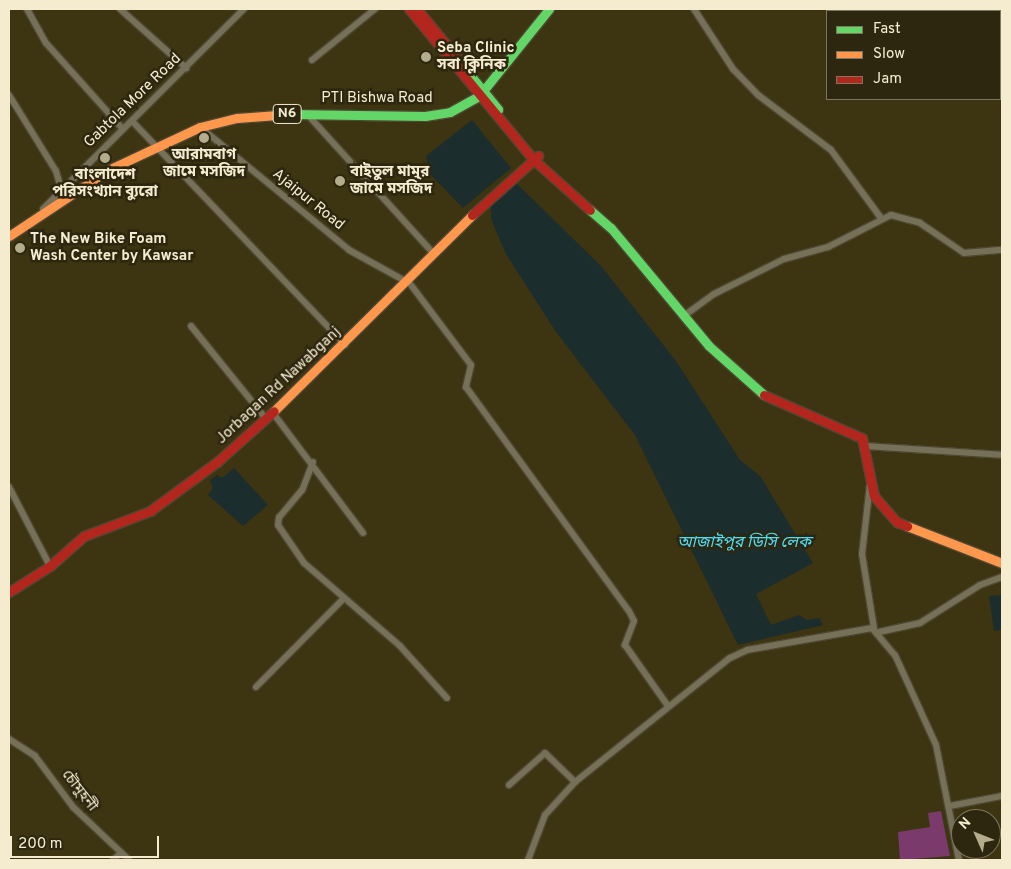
<!DOCTYPE html>
<meta charset="utf-8">
<style>
body{margin:0}
#map{position:relative;width:1011px;height:869px;overflow:hidden;background:#3d3412;font-family:Overpass,"Noto Sans Bengali",sans-serif}
div>[style]{position:absolute}
.green>*{inset:0;background:#7a3a6b}
.water>*{inset:0;background:#1c2d2d}
.roads{filter:drop-shadow(1px 0 #4f4832) drop-shadow(-1px 0 #4f4832) drop-shadow(0 1px #4f4832) drop-shadow(0 -1px #4f4832)}
.street>*{height:6px;margin:-3px;padding:0 3px;transform-origin:3px;border-radius:3px;background:#767058}
.fast>*{height:9px;margin:-4.5px;padding:0 4.5px;transform-origin:4.5px;border-radius:4.5px;background:#63d668}
.slow>*{height:9px;margin:-4.5px;padding:0 4.5px;transform-origin:4.5px;border-radius:4.5px;background:#ff974d}
.jam>*{height:9px;margin:-4.5px;padding:0 4.5px;transform-origin:4.5px;border-radius:4.5px;background:#b3261e}
.dots>*{width:14px;height:14px;translate:-50% -50%;box-sizing:border-box;border:2px solid #2e2710;border-radius:50%}
span{translate:-50% -50%;white-space:nowrap;text-align:center;line-height:1.15;-webkit-text-stroke:5px #2e2710;paint-order:stroke}
.shield-label span{padding:1px 4px;background:#2e2710;border:1px solid;border-radius:4px;-webkit-text-stroke-width:0}
.shield-label{font-size:14px;color:#f5ecd0;font-weight:700}
.poi-label{font-size:15px;color:#f5ecd0;font-weight:700}
.left{translate:0 -50%;text-align:left}
.street-label{font-size:15px;color:#f5ecd0}
.water-label{font-size:16px;color:#4adffb;font-style:italic}
.frame{position:absolute;inset:0;border:10px solid #f5ecd0;pointer-events:none}
.legend{position:absolute;left:826px;top:10px;width:175px;height:90px;box-sizing:border-box;background:#2e2710;border:1px solid #7e765d;margin:0;padding:6px 9px;list-style:none;font-size:15px;color:#f5ecd0}
.legend li{display:flex;align-items:center;gap:10px;height:25px}
.legend b{width:25px;border:1px solid #7e765d}
.north{position:absolute;left:951px;top:809px;width:50px;height:50px;box-sizing:border-box;background:#2e2710;border:1px solid #7e765d;border-radius:50%;rotate:314deg;font-size:14px;font-weight:700;line-height:20px;text-align:center;color:#f5ecd0}
.north::after{content:'';display:block;margin:auto;width:18px;height:22px;background:#b5ac8e;clip-path:polygon(50% 0,100% 100%,50% 72%,0 100%)}
.scale{position:absolute;left:10px;top:836px;width:149px;height:22px;box-sizing:border-box;border:2px solid #f5ecd0;border-top:0;padding-left:6px;font-size:15px;line-height:18px;white-space:nowrap;color:#f5ecd0;-webkit-text-stroke:4px #2e2710;paint-order:stroke}
</style>
<div id="map">
<div class="green">
<i style="clip-path:polygon(941px 811px,950px 856px,900px 860px,898px 832px,930px 827px,928px 813px)"></i>
</div>
<div class="water">
<i style="clip-path:polygon(472px 120px,511px 168px,463px 208px,429px 173px,426px 156px)"></i>
<i style="clip-path:polygon(516px 183px,601px 266px,676px 361px,740px 460px,760px 476px,813px 563px,756px 594px,771px 625px,799px 615px,807px 620px,819px 618px,823px 625px,738px 645px,635px 435px,556px 332px,506px 254px,491px 219px,491px 206px)"></i>
<i style="clip-path:polygon(234px 468px,268px 505px,243px 526px,208px 495px,213px 488px,210px 480px,217px 475px,222px 478px)"></i>
<i style="clip-path:polygon(1002px 595px,1002px 630px,994px 631px,989px 596px)"></i>
</div>
<div class="roads">
<div class="street">
<i style="left:27px;top:9px;width:39px;rotate:61deg"></i>
<i style="left:46px;top:43px;width:114px;rotate:48.2deg"></i>
<i style="left:120px;top:9px;width:89px;rotate:41.8deg"></i>
<i style="left:694px;top:9px;width:72px;rotate:57deg"></i>
<i style="left:733px;top:69px;width:36px;rotate:46deg"></i>
<i style="left:758px;top:95px;width:91px;rotate:37deg"></i>
<i style="left:831px;top:150px;width:84px;rotate:53.7deg"></i>
<i style="left:312px;top:60px;width:81px;rotate:-39deg"></i>
<i style="left:9px;top:95px;width:89px;rotate:58.3deg"></i>
<i style="left:56px;top:171px;width:18px;rotate:74deg"></i>
<i style="left:307px;top:114px;width:188px;rotate:47.8deg"></i>
<i style="left:132px;top:121px;width:309px;rotate:46.4deg"></i>
<i style="left:200px;top:127px;width:193px;rotate:39.5deg"></i>
<i style="left:349px;top:250px;width:66px;rotate:28.9deg"></i>
<i style="left:43px;top:209px;width:284px;rotate:-44.9deg"></i>
<i style="left:408px;top:281px;width:105px;rotate:53.1deg"></i>
<i style="left:471px;top:365px;width:23px;rotate:103deg"></i>
<i style="left:466px;top:387px;width:277px;rotate:54deg"></i>
<i style="left:629px;top:611px;width:11px;rotate:63deg"></i>
<i style="left:634px;top:621px;width:26px;rotate:111deg"></i>
<i style="left:625px;top:645px;width:75px;rotate:54.8deg"></i>
<i style="left:685px;top:315px;width:36px;rotate:-36deg"></i>
<i style="left:714px;top:294px;width:78px;rotate:-26.6deg"></i>
<i style="left:784px;top:259px;width:46px;rotate:-15.3deg"></i>
<i style="left:828px;top:247px;width:71px;rotate:-26.9deg"></i>
<i style="left:891px;top:215px;width:30px;rotate:15deg"></i>
<i style="left:920px;top:223px;width:53px;rotate:34.3deg"></i>
<i style="left:964px;top:253px;width:38px;rotate:-5deg"></i>
<i style="left:191px;top:326px;width:119px;rotate:51.1deg"></i>
<i style="left:273px;top:413px;width:150px;rotate:53.1deg"></i>
<i style="left:864px;top:446px;width:138px;rotate:3.7deg"></i>
<i style="left:313px;top:462px;width:30px;rotate:111deg"></i>
<i style="left:302px;top:490px;width:35px;rotate:130deg"></i>
<i style="left:279px;top:517px;width:8px;rotate:97deg"></i>
<i style="left:278px;top:525px;width:46px;rotate:55.6deg"></i>
<i style="left:304px;top:563px;width:127px;rotate:40.8deg"></i>
<i style="left:400px;top:646px;width:70px;rotate:47.9deg"></i>
<i style="left:870px;top:484px;width:70px;rotate:96.5deg"></i>
<i style="left:862px;top:554px;width:75px;rotate:80.8deg"></i>
<i style="left:9px;top:487px;width:89px;rotate:62.6deg"></i>
<i style="left:879px;top:632px;width:42px;rotate:-12.4deg"></i>
<i style="left:920px;top:623px;width:71px;rotate:-32.3deg"></i>
<i style="left:980px;top:585px;width:23px;rotate:-20deg"></i>
<i style="left:256px;top:687px;width:122px;rotate:-45.3deg"></i>
<i style="left:9px;top:739px;width:31px;rotate:33deg"></i>
<i style="left:35px;top:756px;width:64px;rotate:53.3deg"></i>
<i style="left:73px;top:807px;width:77px;rotate:43.4deg"></i>
<i style="left:509px;top:785px;width:48px;rotate:-41.6deg"></i>
<i style="left:545px;top:753px;width:42px;rotate:44deg"></i>
<i style="left:950px;top:806px;width:53px;rotate:-10.9deg"></i>
<i style="left:113px;top:860px;width:11px;rotate:-41deg"></i>
<i style="left:528px;top:860px;width:48px;rotate:-69.3deg"></i>
<i style="left:545px;top:815px;width:45px;rotate:-47.7deg"></i>
<i style="left:575px;top:782px;width:198px;rotate:-38.7deg"></i>
<i style="left:730px;top:658px;width:19px;rotate:-25deg"></i>
<i style="left:747px;top:650px;width:127px;rotate:-10deg"></i>
<i style="left:872px;top:628px;width:35px;rotate:50deg"></i>
<i style="left:895px;top:655px;width:99px;rotate:65.5deg"></i>
<i style="left:936px;top:745px;width:117px;rotate:78.7deg"></i>
</div>
<div class="fast">
<i style="left:471px;top:76px;width:43px;rotate:50.7deg"></i>
<i style="left:291px;top:114px;width:134px;rotate:0.9deg"></i>
<i style="left:425px;top:116px;width:25px;rotate:-9deg"></i>
<i style="left:450px;top:112px;width:33px;rotate:-29deg"></i>
<i style="left:479px;top:96px;width:112px;rotate:-51.2deg"></i>
<i style="left:590px;top:210px;width:28px;rotate:41deg"></i>
<i style="left:611px;top:228px;width:153px;rotate:50.3deg"></i>
<i style="left:709px;top:346px;width:74px;rotate:41.7deg"></i>
</div>
<div class="slow">
<i style="left:9px;top:236px;width:121px;rotate:-33.6deg"></i>
<i style="left:110px;top:169px;width:99px;rotate:-25deg"></i>
<i style="left:200px;top:127px;width:38px;rotate:-14deg"></i>
<i style="left:237px;top:118px;width:54px;rotate:-4.2deg"></i>
<i style="left:274px;top:411px;width:279px;rotate:-44.7deg"></i>
<i style="left:907px;top:526px;width:102px;rotate:21.3deg"></i>
</div>
<div class="jam">
<i style="left:409px;top:9px;width:196px;rotate:50.4deg"></i>
<i style="left:534px;top:160px;width:75px;rotate:41.8deg"></i>
<i style="left:417px;top:9px;width:71px;rotate:50.7deg"></i>
<i style="left:472px;top:215px;width:89px;rotate:-41.8deg"></i>
<i style="left:764px;top:395px;width:107px;rotate:23.7deg"></i>
<i style="left:862px;top:438px;width:59px;rotate:78.3deg"></i>
<i style="left:874px;top:496px;width:35px;rotate:49deg"></i>
<i style="left:897px;top:522px;width:11px;rotate:22deg"></i>
<i style="left:9px;top:592px;width:49px;rotate:-32.4deg"></i>
<i style="left:50px;top:566px;width:45px;rotate:-41.4deg"></i>
<i style="left:84px;top:536px;width:71px;rotate:-20.7deg"></i>
<i style="left:150px;top:511px;width:83px;rotate:-36.2deg"></i>
<i style="left:217px;top:462px;width:76px;rotate:-41.8deg"></i>
</div>
</div>
<div class="dots">
<i style="left:426px;top:57px;background:#b5ac8e"></i>
<i style="left:204px;top:138px;background:#b5ac8e"></i>
<i style="left:105px;top:158px;background:#b5ac8e"></i>
<i style="left:340px;top:181px;background:#b5ac8e"></i>
<i style="left:20px;top:248px;background:#b5ac8e"></i>
</div>
<div class="shield-label">
<span style="left:287px;top:114px">N6</span>
</div>
<div class="poi-label">
<span class="left" style="left:437px;top:57px">Seba Clinic<br>সবা ক্লিনিক</span>
<span style="left:204px;top:164px">আরামবাগ<br>জামে মসজিদ</span>
<span class="left" style="left:350px;top:181px">বাইতুল মামুর<br>জামে মসজিদ</span>
<span style="left:105px;top:184px">বাংলাদেশ<br>পরিসংখ্যান ব্যুরো</span>
<span class="left" style="left:30px;top:248px">The New Bike Foam<br>Wash Center by Kawsar</span>
</div>
<div class="street-label">
<span style="left:377px;top:99px">PTI Bishwa Road</span>
<span style="left:133px;top:101px;rotate:-44deg">Gabtola More Road</span>
<span style="left:308px;top:200px;rotate:39deg">Ajaipur Road</span>
<span style="left:279px;top:386px;rotate:-43deg">Jorbagan Rd Nawabganj</span>
<span style="left:79px;top:791px;rotate:52deg">চৌমুহনী</span>
</div>
<div class="water-label">
<span style="left:744px;top:543px">আজাইপুর ডিসি লেক</span>
</div>
<div class="frame"></div>
<ul class="legend">
<li><b style="height:6px;background:#63d668"></b>Fast</li>
<li><b style="height:6px;background:#ff974d"></b>Slow</li>
<li><b style="height:6px;background:#b3261e"></b>Jam</li>
</ul>
<div class="north">N</div>
<div class="scale">200 m</div>
</div>
